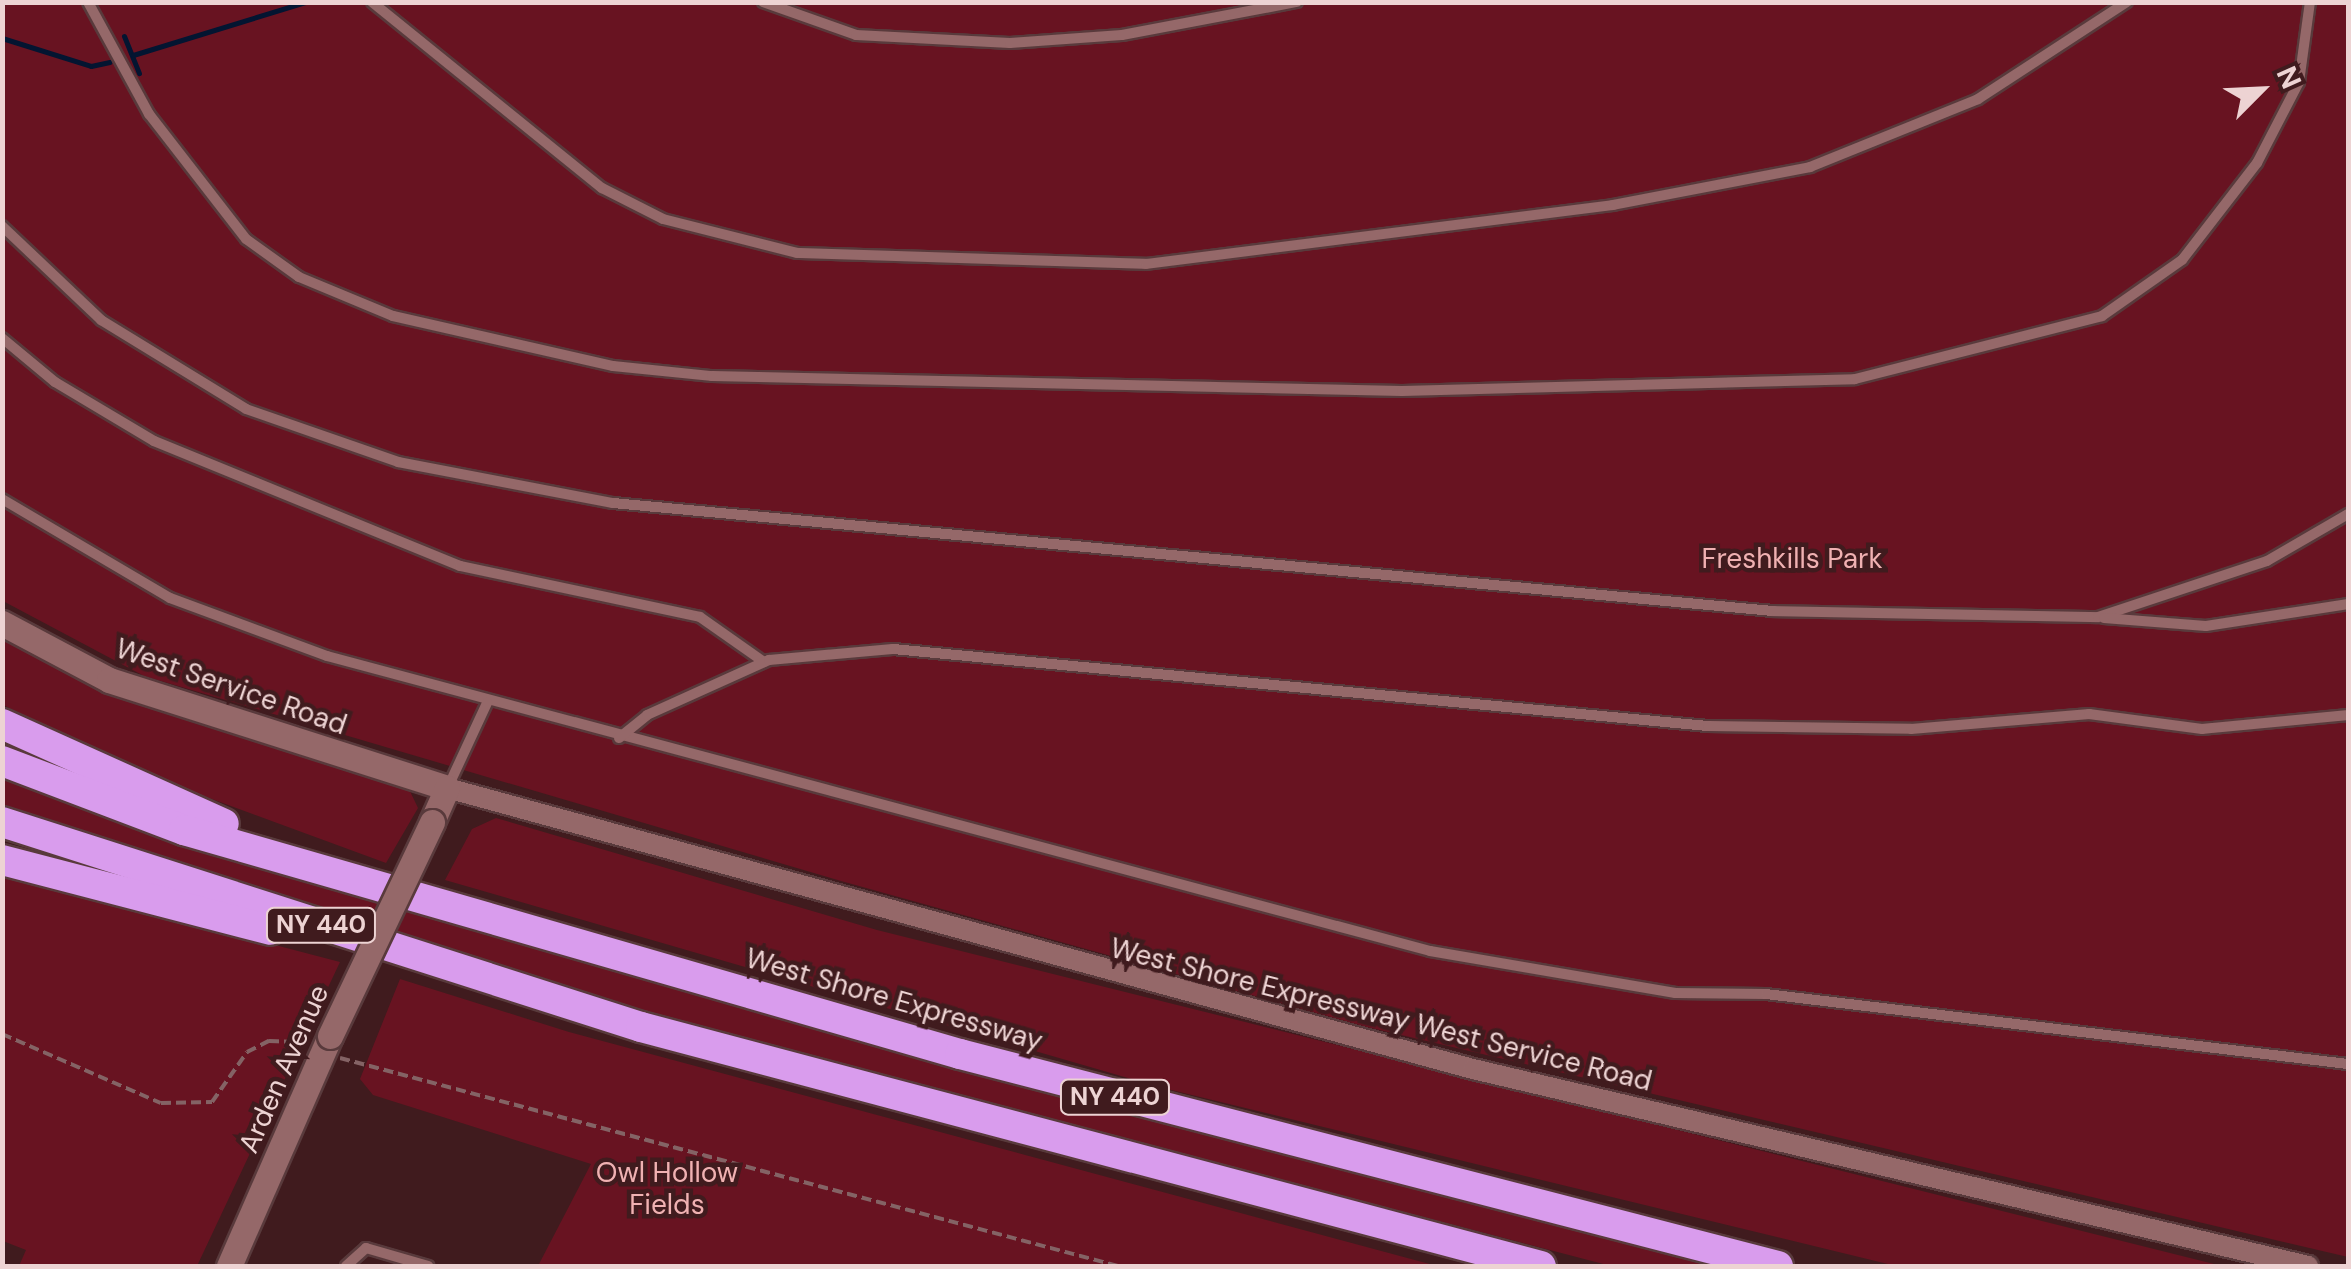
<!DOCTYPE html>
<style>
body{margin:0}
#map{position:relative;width:2351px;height:1269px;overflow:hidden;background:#401b1e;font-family:"DM Sans",sans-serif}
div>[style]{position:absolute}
.green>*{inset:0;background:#681321}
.stream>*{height:5px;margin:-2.5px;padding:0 2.5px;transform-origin:2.5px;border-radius:2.5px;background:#031531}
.path>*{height:4px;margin-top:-2px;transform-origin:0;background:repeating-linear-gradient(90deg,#846365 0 10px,transparent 0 15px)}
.roads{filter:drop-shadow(2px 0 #593a3c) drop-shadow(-2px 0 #593a3c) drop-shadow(0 2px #593a3c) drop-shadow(0 -2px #593a3c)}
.service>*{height:10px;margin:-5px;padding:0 5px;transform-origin:5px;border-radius:5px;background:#956869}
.minor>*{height:20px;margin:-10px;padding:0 10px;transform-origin:10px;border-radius:10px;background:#956869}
.tertiary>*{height:25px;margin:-12.5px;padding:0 12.5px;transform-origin:12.5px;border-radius:12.5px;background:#956869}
.motorway>*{height:30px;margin:-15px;padding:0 15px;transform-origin:15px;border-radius:15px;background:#d99ced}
.bridges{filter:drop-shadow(2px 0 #593a3c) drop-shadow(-2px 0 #593a3c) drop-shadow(0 2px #593a3c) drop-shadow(0 -2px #593a3c)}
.tertiary-bridge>*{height:25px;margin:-12.5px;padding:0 12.5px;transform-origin:12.5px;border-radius:12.5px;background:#956869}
span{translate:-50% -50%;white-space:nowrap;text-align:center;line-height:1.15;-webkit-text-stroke:9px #401b1e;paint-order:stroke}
.shield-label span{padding:2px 8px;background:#401b1e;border:2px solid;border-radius:8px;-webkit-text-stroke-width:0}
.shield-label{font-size:25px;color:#edd3d3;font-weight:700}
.park-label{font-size:28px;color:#f0b1b2}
.street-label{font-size:28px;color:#edd3d3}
.frame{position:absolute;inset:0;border:5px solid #edd3d3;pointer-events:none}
.north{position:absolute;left:2211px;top:40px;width:100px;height:100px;-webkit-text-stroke:8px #401b1e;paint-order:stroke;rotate:66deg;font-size:28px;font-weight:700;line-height:40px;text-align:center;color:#edd3d3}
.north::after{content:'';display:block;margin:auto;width:35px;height:45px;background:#edd3d3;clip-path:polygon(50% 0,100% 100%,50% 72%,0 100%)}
</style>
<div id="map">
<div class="green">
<i style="clip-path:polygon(2px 3px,2348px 3px,2348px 1257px,1367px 1027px,841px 881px,144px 676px,3px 601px)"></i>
<i style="clip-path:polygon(2px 638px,88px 684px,200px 725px,408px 787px,418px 808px,386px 863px,163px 781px,3px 705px)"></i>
<i style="clip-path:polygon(3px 778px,107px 813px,1741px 1266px,1611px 1266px,630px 1010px,3px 810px)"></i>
<i style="clip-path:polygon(496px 818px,877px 930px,2222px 1266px,1896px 1266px,1159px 1087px,445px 880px,472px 829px)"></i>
<i style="clip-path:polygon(2px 874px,340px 962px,197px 1266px,19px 1266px,26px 1250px,3px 1241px)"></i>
<i style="clip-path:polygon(400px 979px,569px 1032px,1437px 1266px,538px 1266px,591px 1164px,373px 1095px,360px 1079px)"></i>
</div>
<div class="stream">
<i style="left:124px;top:36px;width:40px;rotate:68deg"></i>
<i style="left:2px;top:38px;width:93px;rotate:17.5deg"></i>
<i style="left:91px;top:66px;width:19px;rotate:-12deg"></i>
<i style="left:133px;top:55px;width:180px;rotate:-17.1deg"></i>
</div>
<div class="path">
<i style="left:2px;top:1034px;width:173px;rotate:23.5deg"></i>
<i style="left:161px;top:1103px;width:51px;rotate:-1.1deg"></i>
<i style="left:212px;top:1102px;width:61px;rotate:-55deg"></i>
<i style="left:247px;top:1052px;width:25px;rotate:-27deg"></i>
<i style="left:269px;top:1041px;width:36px;rotate:2deg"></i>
<i style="left:340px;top:1058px;width:805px;rotate:14.97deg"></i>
</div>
<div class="roads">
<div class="service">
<i style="left:88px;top:2px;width:128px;rotate:61.4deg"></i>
<i style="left:149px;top:114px;width:158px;rotate:52.2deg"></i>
<i style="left:246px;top:239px;width:65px;rotate:35.6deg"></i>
<i style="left:299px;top:277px;width:102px;rotate:22.5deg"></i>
<i style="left:393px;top:316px;width:226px;rotate:12.8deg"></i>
<i style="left:613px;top:366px;width:100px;rotate:5.8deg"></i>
<i style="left:712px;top:376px;width:690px;rotate:1.25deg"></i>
<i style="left:1402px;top:391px;width:453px;rotate:-1.5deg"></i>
<i style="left:1855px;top:379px;width:255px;rotate:-14.3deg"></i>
<i style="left:2102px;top:316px;width:98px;rotate:-35deg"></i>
<i style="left:2182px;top:260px;width:123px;rotate:-52.3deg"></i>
<i style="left:2257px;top:163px;width:91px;rotate:-62.6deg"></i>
<i style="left:2299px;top:82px;width:81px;rotate:-82.2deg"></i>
<i style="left:372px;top:2px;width:296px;rotate:39deg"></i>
<i style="left:602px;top:188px;width:68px;rotate:26.9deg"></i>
<i style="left:663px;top:219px;width:138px;rotate:14.2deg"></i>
<i style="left:797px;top:253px;width:349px;rotate:1.8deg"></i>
<i style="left:1146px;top:264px;width:471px;rotate:-7.2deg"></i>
<i style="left:1613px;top:205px;width:201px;rotate:-10.9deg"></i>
<i style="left:1810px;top:167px;width:181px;rotate:-22deg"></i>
<i style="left:1978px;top:99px;width:178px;rotate:-33.1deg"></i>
<i style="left:763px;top:2px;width:99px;rotate:19.5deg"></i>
<i style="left:856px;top:35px;width:154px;rotate:3deg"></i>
<i style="left:1010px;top:43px;width:112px;rotate:-4.1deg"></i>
<i style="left:1122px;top:35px;width:178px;rotate:-10.7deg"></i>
<i style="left:2px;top:226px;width:137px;rotate:43.5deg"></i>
<i style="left:101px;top:320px;width:170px;rotate:31.5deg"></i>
<i style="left:246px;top:409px;width:161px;rotate:19.2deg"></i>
<i style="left:398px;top:462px;width:219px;rotate:10.8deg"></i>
<i style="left:613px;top:503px;width:1165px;rotate:5.32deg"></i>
<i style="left:1773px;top:611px;width:325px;rotate:1.1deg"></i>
<i style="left:2098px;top:617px;width:178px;rotate:-18.3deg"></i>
<i style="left:2267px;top:561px;width:94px;rotate:-30.1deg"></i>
<i style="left:2px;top:338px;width:69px;rotate:39.7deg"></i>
<i style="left:55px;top:382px;width:115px;rotate:30.8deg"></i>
<i style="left:154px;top:441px;width:331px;rotate:22.2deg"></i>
<i style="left:460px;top:566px;width:245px;rotate:12deg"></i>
<i style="left:700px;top:617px;width:78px;rotate:35.1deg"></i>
<i style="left:2px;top:499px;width:195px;rotate:30.5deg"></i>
<i style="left:170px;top:598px;width:167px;rotate:20.3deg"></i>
<i style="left:327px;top:656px;width:1142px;rotate:14.97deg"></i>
<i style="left:1430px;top:951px;width:249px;rotate:9.7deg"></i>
<i style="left:1675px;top:993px;width:91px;rotate:0.6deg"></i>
<i style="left:1766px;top:994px;width:586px;rotate:6.86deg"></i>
<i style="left:2104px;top:618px;width:102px;rotate:4.5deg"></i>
<i style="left:2206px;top:626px;width:144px;rotate:-8.8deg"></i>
<i style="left:619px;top:738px;width:36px;rotate:-39deg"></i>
<i style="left:647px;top:715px;width:134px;rotate:-24.3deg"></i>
<i style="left:769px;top:660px;width:124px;rotate:-5.1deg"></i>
<i style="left:893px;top:649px;width:819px;rotate:5.4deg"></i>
<i style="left:1708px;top:726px;width:203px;rotate:0.8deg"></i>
<i style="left:1911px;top:729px;width:179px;rotate:-4.8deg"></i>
<i style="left:2089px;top:714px;width:114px;rotate:7.6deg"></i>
<i style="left:2202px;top:729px;width:147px;rotate:-5.5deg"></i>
<i style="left:448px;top:787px;width:93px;rotate:-65.1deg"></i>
<i style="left:346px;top:1266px;width:27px;rotate:-42deg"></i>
<i style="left:366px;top:1248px;width:65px;rotate:16.2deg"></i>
</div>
<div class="minor">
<i style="left:447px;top:788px;width:1064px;rotate:15.32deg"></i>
<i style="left:1473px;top:1069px;width:858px;rotate:13.27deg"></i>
</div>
<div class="tertiary">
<i style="left:2px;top:623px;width:121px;rotate:28deg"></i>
<i style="left:109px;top:680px;width:355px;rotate:17.7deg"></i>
<i style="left:447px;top:788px;width:37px;rotate:114deg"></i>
<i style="left:229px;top:1266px;width:251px;rotate:-66.3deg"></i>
</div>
<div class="motorway">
<i style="left:2px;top:724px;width:243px;rotate:24.2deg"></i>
<i style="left:2px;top:761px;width:195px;rotate:20.8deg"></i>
<i style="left:184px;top:830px;width:808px;rotate:16.1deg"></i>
<i style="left:960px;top:1054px;width:845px;rotate:14.53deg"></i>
<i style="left:2px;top:822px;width:671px;rotate:17.79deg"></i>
<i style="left:641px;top:1027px;width:931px;rotate:14.87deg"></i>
<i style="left:2px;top:860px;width:277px;rotate:14.6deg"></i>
</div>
</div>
<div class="bridges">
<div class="tertiary-bridge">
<i style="left:330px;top:1036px;width:237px;rotate:-64.5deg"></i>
</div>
</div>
<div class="shield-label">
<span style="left:321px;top:925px">NY 440</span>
<span style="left:1115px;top:1097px">NY 440</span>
</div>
<div class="park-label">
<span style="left:1792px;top:559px">Freshkills Park</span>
<span style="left:667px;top:1189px">Owl Hollow<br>Fields</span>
</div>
<div class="street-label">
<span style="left:231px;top:687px;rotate:19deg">West Service Road</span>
<span style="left:894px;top:1000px;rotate:16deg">West Shore Expressway</span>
<span style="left:1381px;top:1015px;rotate:14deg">West Shore Expressway West Service Road</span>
<span style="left:284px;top:1069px;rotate:-66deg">Arden Avenue</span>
</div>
<div class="frame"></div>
<div class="north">N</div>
</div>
